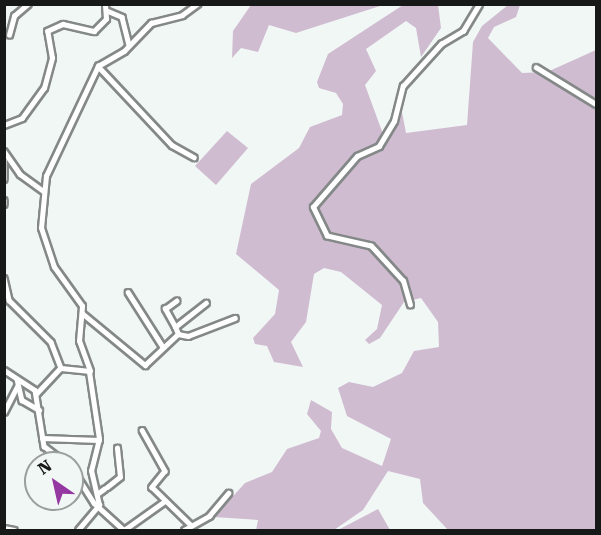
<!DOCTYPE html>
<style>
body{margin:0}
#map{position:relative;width:601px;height:535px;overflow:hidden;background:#f1f7f5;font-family:"Roboto Serif",serif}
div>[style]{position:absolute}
.green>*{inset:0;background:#d0bcd1}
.roads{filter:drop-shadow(2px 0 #848988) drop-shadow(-2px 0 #848988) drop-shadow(0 2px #848988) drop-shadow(0 -2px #848988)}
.minor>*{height:4.5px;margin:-2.25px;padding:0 2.25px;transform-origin:2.25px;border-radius:2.25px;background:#fff}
span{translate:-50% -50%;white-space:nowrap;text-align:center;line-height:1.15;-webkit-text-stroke:6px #f1f7f5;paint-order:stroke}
.frame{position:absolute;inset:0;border:6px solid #171918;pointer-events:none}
.north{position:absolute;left:24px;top:451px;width:60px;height:60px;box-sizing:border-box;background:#f1f7f5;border:2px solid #9a9e9d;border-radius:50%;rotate:326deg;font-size:16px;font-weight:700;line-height:24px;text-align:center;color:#171918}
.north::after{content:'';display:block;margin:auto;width:21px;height:27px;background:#9638a1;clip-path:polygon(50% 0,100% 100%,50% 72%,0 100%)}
</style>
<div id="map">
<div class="green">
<i style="clip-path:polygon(251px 5px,251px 4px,383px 5px,296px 33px,269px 25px,258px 52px,241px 48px,232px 58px,233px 31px)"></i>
<i style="clip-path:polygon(403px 5px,438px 5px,441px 28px,421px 57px,416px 28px,406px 21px,366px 49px,376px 71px,365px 85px,383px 134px,401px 107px,406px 133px,467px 125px,473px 42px,482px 26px,508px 5px,520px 5px,516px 17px,494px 27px,488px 38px,522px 73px,547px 72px,596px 50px,596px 530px,448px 530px,423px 503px,420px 479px,388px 471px,363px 510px,334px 530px,256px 530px,258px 520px,214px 517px,245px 483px,272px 472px,287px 449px,319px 438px,321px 431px,307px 414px,311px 400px,332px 412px,331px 429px,342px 448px,382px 466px,391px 439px,347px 416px,338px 388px,349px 382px,373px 387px,402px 373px,414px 351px,439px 347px,438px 322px,421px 298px,404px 302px,380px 338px,369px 344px,365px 340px,377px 329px,382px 305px,341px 272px,324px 268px,314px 274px,306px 322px,291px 342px,303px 367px,274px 362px,267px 346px,255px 344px,253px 338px,275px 314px,279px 290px,236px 254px,251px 184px,299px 148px,310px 127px,342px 115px,343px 104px,336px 93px,319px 88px,317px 82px,328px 54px)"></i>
<i style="clip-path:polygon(227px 131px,248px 148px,216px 185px,195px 166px)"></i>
<i style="clip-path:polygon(378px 509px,390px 530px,338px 530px,357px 520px)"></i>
</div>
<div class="roads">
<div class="minor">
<i style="left:108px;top:11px;width:15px;rotate:23deg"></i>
<i style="left:122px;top:17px;width:29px;rotate:76deg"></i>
<i style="left:9px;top:35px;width:20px;rotate:-75deg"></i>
<i style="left:14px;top:16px;width:18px;rotate:-41deg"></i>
<i style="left:98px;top:66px;width:108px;rotate:46.9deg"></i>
<i style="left:172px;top:145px;width:25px;rotate:29deg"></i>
<i style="left:536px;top:67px;width:70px;rotate:31.7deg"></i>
<i style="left:4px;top:125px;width:19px;rotate:-21deg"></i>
<i style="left:22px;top:118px;width:37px;rotate:-54deg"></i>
<i style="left:44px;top:88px;width:31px;rotate:-75deg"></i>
<i style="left:52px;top:58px;width:27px;rotate:-100deg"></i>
<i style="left:47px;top:31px;width:17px;rotate:-24deg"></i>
<i style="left:63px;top:24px;width:32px;rotate:13deg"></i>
<i style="left:94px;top:31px;width:17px;rotate:-45deg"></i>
<i style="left:106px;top:19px;width:15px;rotate:-94deg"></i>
<i style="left:4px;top:151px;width:28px;rotate:55deg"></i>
<i style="left:20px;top:174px;width:29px;rotate:36deg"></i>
<i style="left:4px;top:160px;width:19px;rotate:90deg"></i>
<i style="left:4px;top:200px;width:4px;rotate:90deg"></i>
<i style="left:4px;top:278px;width:23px;rotate:77deg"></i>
<i style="left:9px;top:300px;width:59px;rotate:45deg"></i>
<i style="left:51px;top:342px;width:28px;rotate:69deg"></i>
<i style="left:61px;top:368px;width:35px;rotate:133deg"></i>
<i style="left:128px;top:292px;width:65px;rotate:57.5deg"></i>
<i style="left:410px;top:305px;width:25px;rotate:-106deg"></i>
<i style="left:403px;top:281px;width:47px;rotate:-132.4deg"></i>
<i style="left:371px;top:246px;width:45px;rotate:-167.2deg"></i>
<i style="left:327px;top:236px;width:32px;rotate:-116deg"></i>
<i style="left:313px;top:207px;width:67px;rotate:-49.2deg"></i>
<i style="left:357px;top:156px;width:24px;rotate:-24deg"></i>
<i style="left:379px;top:146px;width:29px;rotate:-59deg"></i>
<i style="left:394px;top:121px;width:36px;rotate:-76deg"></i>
<i style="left:403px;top:86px;width:57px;rotate:-47.9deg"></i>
<i style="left:441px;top:44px;width:26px;rotate:-31deg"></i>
<i style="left:463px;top:31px;width:31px;rotate:-59deg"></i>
<i style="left:82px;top:313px;width:82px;rotate:39.5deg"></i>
<i style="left:145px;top:365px;width:45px;rotate:-43.2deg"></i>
<i style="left:178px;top:334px;width:10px;rotate:11deg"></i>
<i style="left:188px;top:336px;width:50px;rotate:-21deg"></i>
<i style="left:175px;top:327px;width:21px;rotate:-119deg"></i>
<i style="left:165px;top:309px;width:14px;rotate:-36deg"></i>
<i style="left:178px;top:334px;width:8px;rotate:-113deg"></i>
<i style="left:175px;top:327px;width:39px;rotate:-38deg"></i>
<i style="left:61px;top:368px;width:29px;rotate:6deg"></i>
<i style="left:90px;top:371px;width:32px;rotate:-110deg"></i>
<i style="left:79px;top:341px;width:35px;rotate:-85deg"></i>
<i style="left:82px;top:306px;width:48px;rotate:-125.7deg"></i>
<i style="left:54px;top:267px;width:41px;rotate:-108.4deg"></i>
<i style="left:41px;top:228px;width:52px;rotate:-84.5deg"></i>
<i style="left:46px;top:176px;width:122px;rotate:-64.7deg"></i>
<i style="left:98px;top:66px;width:30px;rotate:-30deg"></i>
<i style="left:124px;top:51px;width:39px;rotate:-46deg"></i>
<i style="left:151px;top:23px;width:32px;rotate:-14deg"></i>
<i style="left:182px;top:15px;width:19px;rotate:-36deg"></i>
<i style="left:4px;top:370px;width:37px;rotate:33deg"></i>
<i style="left:35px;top:390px;width:57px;rotate:80.9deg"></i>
<i style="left:44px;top:446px;width:28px;rotate:38deg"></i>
<i style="left:17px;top:379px;width:22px;rotate:77deg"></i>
<i style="left:22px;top:400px;width:20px;rotate:30deg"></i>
<i style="left:4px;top:412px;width:29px;rotate:-63deg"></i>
<i style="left:142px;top:430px;width:47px;rotate:60.7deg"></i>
<i style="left:165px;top:471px;width:21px;rotate:129deg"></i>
<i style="left:152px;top:487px;width:54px;rotate:44.3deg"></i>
<i style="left:42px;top:438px;width:57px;rotate:2deg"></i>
<i style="left:72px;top:468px;width:41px;rotate:57.8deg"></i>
<i style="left:94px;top:503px;width:40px;rotate:42deg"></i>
<i style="left:107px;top:487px;width:16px;rotate:-38deg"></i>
<i style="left:120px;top:477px;width:29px;rotate:-96deg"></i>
<i style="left:97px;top:494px;width:9px;rotate:-36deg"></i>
<i style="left:4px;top:528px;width:10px;rotate:11deg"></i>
<i style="left:78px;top:530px;width:33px;rotate:-50deg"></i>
<i style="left:99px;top:505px;width:35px;rotate:-103deg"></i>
<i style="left:91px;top:471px;width:33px;rotate:-76deg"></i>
<i style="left:99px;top:439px;width:68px;rotate:-98.5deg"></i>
<i style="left:124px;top:530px;width:50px;rotate:-35.3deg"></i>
<i style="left:184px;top:530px;width:29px;rotate:-29deg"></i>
<i style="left:209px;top:516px;width:30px;rotate:-50deg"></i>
</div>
</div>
<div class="frame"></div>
<div class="north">N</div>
</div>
